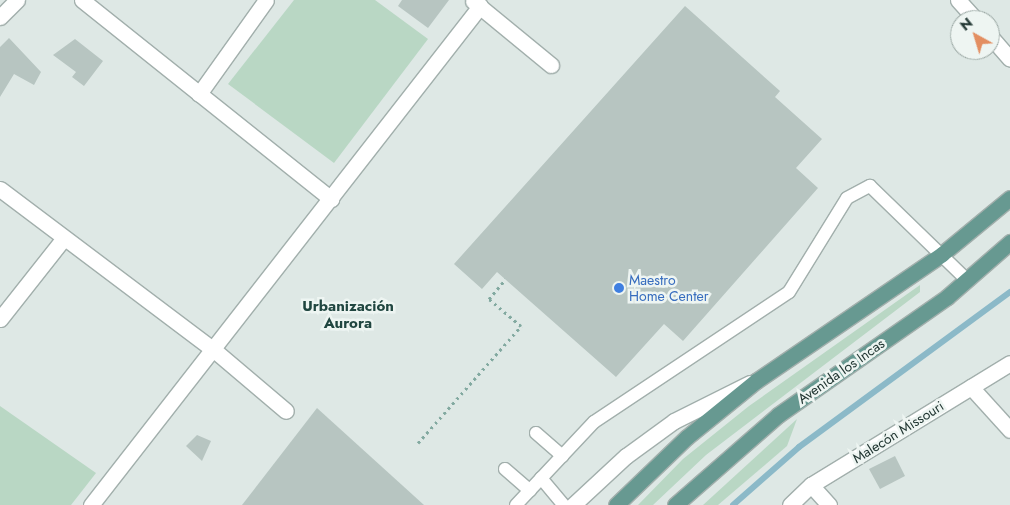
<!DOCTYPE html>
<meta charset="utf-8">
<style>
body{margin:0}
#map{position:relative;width:1010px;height:505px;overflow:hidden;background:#dee8e5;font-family:Jost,sans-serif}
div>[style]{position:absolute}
.green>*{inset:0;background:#b9d7c4}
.stream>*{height:6px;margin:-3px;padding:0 3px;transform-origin:3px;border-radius:3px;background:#8bb9c8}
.building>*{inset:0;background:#b7c5c1}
.path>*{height:3px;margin-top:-1.5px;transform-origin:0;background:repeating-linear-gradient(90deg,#82a9a0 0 2.5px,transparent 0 6.5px)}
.roads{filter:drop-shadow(1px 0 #a2afac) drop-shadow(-1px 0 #a2afac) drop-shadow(0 1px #a2afac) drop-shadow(0 -1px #a2afac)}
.service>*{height:12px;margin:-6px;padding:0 6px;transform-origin:6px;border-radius:6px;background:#fff}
.minor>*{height:15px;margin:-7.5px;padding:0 7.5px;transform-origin:7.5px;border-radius:7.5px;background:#fff}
.tertiary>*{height:15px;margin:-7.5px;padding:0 7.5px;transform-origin:7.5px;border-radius:7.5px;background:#fff}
.primary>*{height:15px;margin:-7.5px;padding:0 7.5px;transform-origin:7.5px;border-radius:7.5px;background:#679991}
.dots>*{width:14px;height:14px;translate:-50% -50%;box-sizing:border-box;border:2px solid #eef5f2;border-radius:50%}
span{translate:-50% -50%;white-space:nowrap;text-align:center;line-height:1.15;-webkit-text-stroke:5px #eef5f2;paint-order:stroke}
.shop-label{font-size:14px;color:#366cbe}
.left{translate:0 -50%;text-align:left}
.street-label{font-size:14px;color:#213632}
.neighbourhood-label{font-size:15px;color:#204640;font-weight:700}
.north{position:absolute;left:950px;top:10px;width:50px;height:50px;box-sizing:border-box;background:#eef5f2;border:1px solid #9ca9a5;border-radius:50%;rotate:321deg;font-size:14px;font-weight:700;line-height:20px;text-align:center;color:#213632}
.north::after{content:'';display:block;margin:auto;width:18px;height:22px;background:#e38e61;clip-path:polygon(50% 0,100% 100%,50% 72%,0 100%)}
</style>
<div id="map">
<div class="green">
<i style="clip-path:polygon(294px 0,375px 0,428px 39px,334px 163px,228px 84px)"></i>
<i style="clip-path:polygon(920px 285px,920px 292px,706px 455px,653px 505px,638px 505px,683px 459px,749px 406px)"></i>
<i style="clip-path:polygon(0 406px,96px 473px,71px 505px,0 505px)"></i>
<i style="clip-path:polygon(797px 419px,787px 446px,718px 505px,703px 505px)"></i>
</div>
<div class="stream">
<i style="left:733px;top:505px;width:88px;rotate:-41.3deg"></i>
<i style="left:799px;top:447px;width:262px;rotate:-36.3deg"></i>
</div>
<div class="building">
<i style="clip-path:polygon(402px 0,449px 0,428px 28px,398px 6px)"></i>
<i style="clip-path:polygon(685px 6px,780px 91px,775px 97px,822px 139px,796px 168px,818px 188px,683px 341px,664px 324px,616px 377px,497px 272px,482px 289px,454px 264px)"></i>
<i style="clip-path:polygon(9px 38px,41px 72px,34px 85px,14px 74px,0 97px,0 47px)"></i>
<i style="clip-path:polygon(75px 39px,103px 61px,84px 86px,72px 77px,76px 72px,53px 55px)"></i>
<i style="clip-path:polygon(317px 408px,424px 505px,242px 505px)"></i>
<i style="clip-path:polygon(197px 435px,211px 441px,202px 461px,186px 446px)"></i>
<i style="clip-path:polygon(895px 456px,905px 476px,880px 489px,869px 469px)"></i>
</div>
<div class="path">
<i style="left:418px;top:443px;width:156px;rotate:-48.6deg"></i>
<i style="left:521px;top:326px;width:42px;rotate:-139.8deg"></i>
<i style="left:489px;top:299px;width:26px;rotate:-50deg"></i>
</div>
<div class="roads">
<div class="service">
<i style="left:536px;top:433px;width:35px;rotate:41deg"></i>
<i style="left:505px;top:469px;width:33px;rotate:41deg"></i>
<i style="left:541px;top:478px;width:35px;rotate:50deg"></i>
<i style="left:516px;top:505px;width:114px;rotate:-46.8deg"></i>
<i style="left:594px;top:422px;width:234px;rotate:-33.7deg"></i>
<i style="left:789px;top:292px;width:110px;rotate:-58.3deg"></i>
<i style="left:847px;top:198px;width:26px;rotate:-28deg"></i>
<i style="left:870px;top:186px;width:136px;rotate:44.1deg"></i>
</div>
<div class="minor">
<i style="left:82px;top:0;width:319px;rotate:38.6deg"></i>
<i style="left:958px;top:0;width:27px;rotate:48deg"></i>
<i style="left:473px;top:1px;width:101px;rotate:39.4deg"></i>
<i style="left:990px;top:36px;width:30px;rotate:49deg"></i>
<i style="left:199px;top:94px;width:115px;rotate:-54.5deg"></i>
<i style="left:0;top:189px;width:268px;rotate:37deg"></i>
<i style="left:214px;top:350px;width:94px;rotate:40.3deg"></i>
<i style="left:0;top:319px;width:103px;rotate:-51.7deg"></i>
<i style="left:971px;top:387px;width:58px;rotate:47.8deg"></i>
<i style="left:811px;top:485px;width:27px;rotate:48deg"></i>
<i style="left:91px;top:505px;width:633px;rotate:-52.06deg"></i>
<i style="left:790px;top:505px;width:29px;rotate:-44deg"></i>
<i style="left:811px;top:485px;width:233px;rotate:-31.5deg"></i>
</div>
<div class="tertiary">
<i style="left:0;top:17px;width:24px;rotate:-45deg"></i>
<i style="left:573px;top:505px;width:72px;rotate:-42.8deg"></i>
<i style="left:626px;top:456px;width:59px;rotate:-36.1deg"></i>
<i style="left:674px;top:421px;width:85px;rotate:-26.6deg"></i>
</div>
<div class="primary">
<i style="left:616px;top:505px;width:98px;rotate:-43.8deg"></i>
<i style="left:687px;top:437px;width:89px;rotate:-39.1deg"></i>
<i style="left:756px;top:381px;width:225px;rotate:-34.3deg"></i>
<i style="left:942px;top:254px;width:88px;rotate:-39.5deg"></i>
<i style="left:675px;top:505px;width:137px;rotate:-41.1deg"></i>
<i style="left:778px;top:415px;width:206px;rotate:-34.9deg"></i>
<i style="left:947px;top:297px;width:84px;rotate:-41.1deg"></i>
</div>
</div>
<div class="dots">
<i style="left:619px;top:288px;background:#3f7fe0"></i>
</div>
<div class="shop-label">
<span class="left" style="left:629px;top:288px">Maestro<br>Home Center</span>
</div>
<div class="street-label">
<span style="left:841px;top:371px;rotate:-35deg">Avenida los Incas</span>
<span style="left:898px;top:432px;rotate:-32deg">Malecón Missouri</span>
</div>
<div class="neighbourhood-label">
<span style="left:348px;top:315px">Urbanización<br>Aurora</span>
</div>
<div class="north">N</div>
</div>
